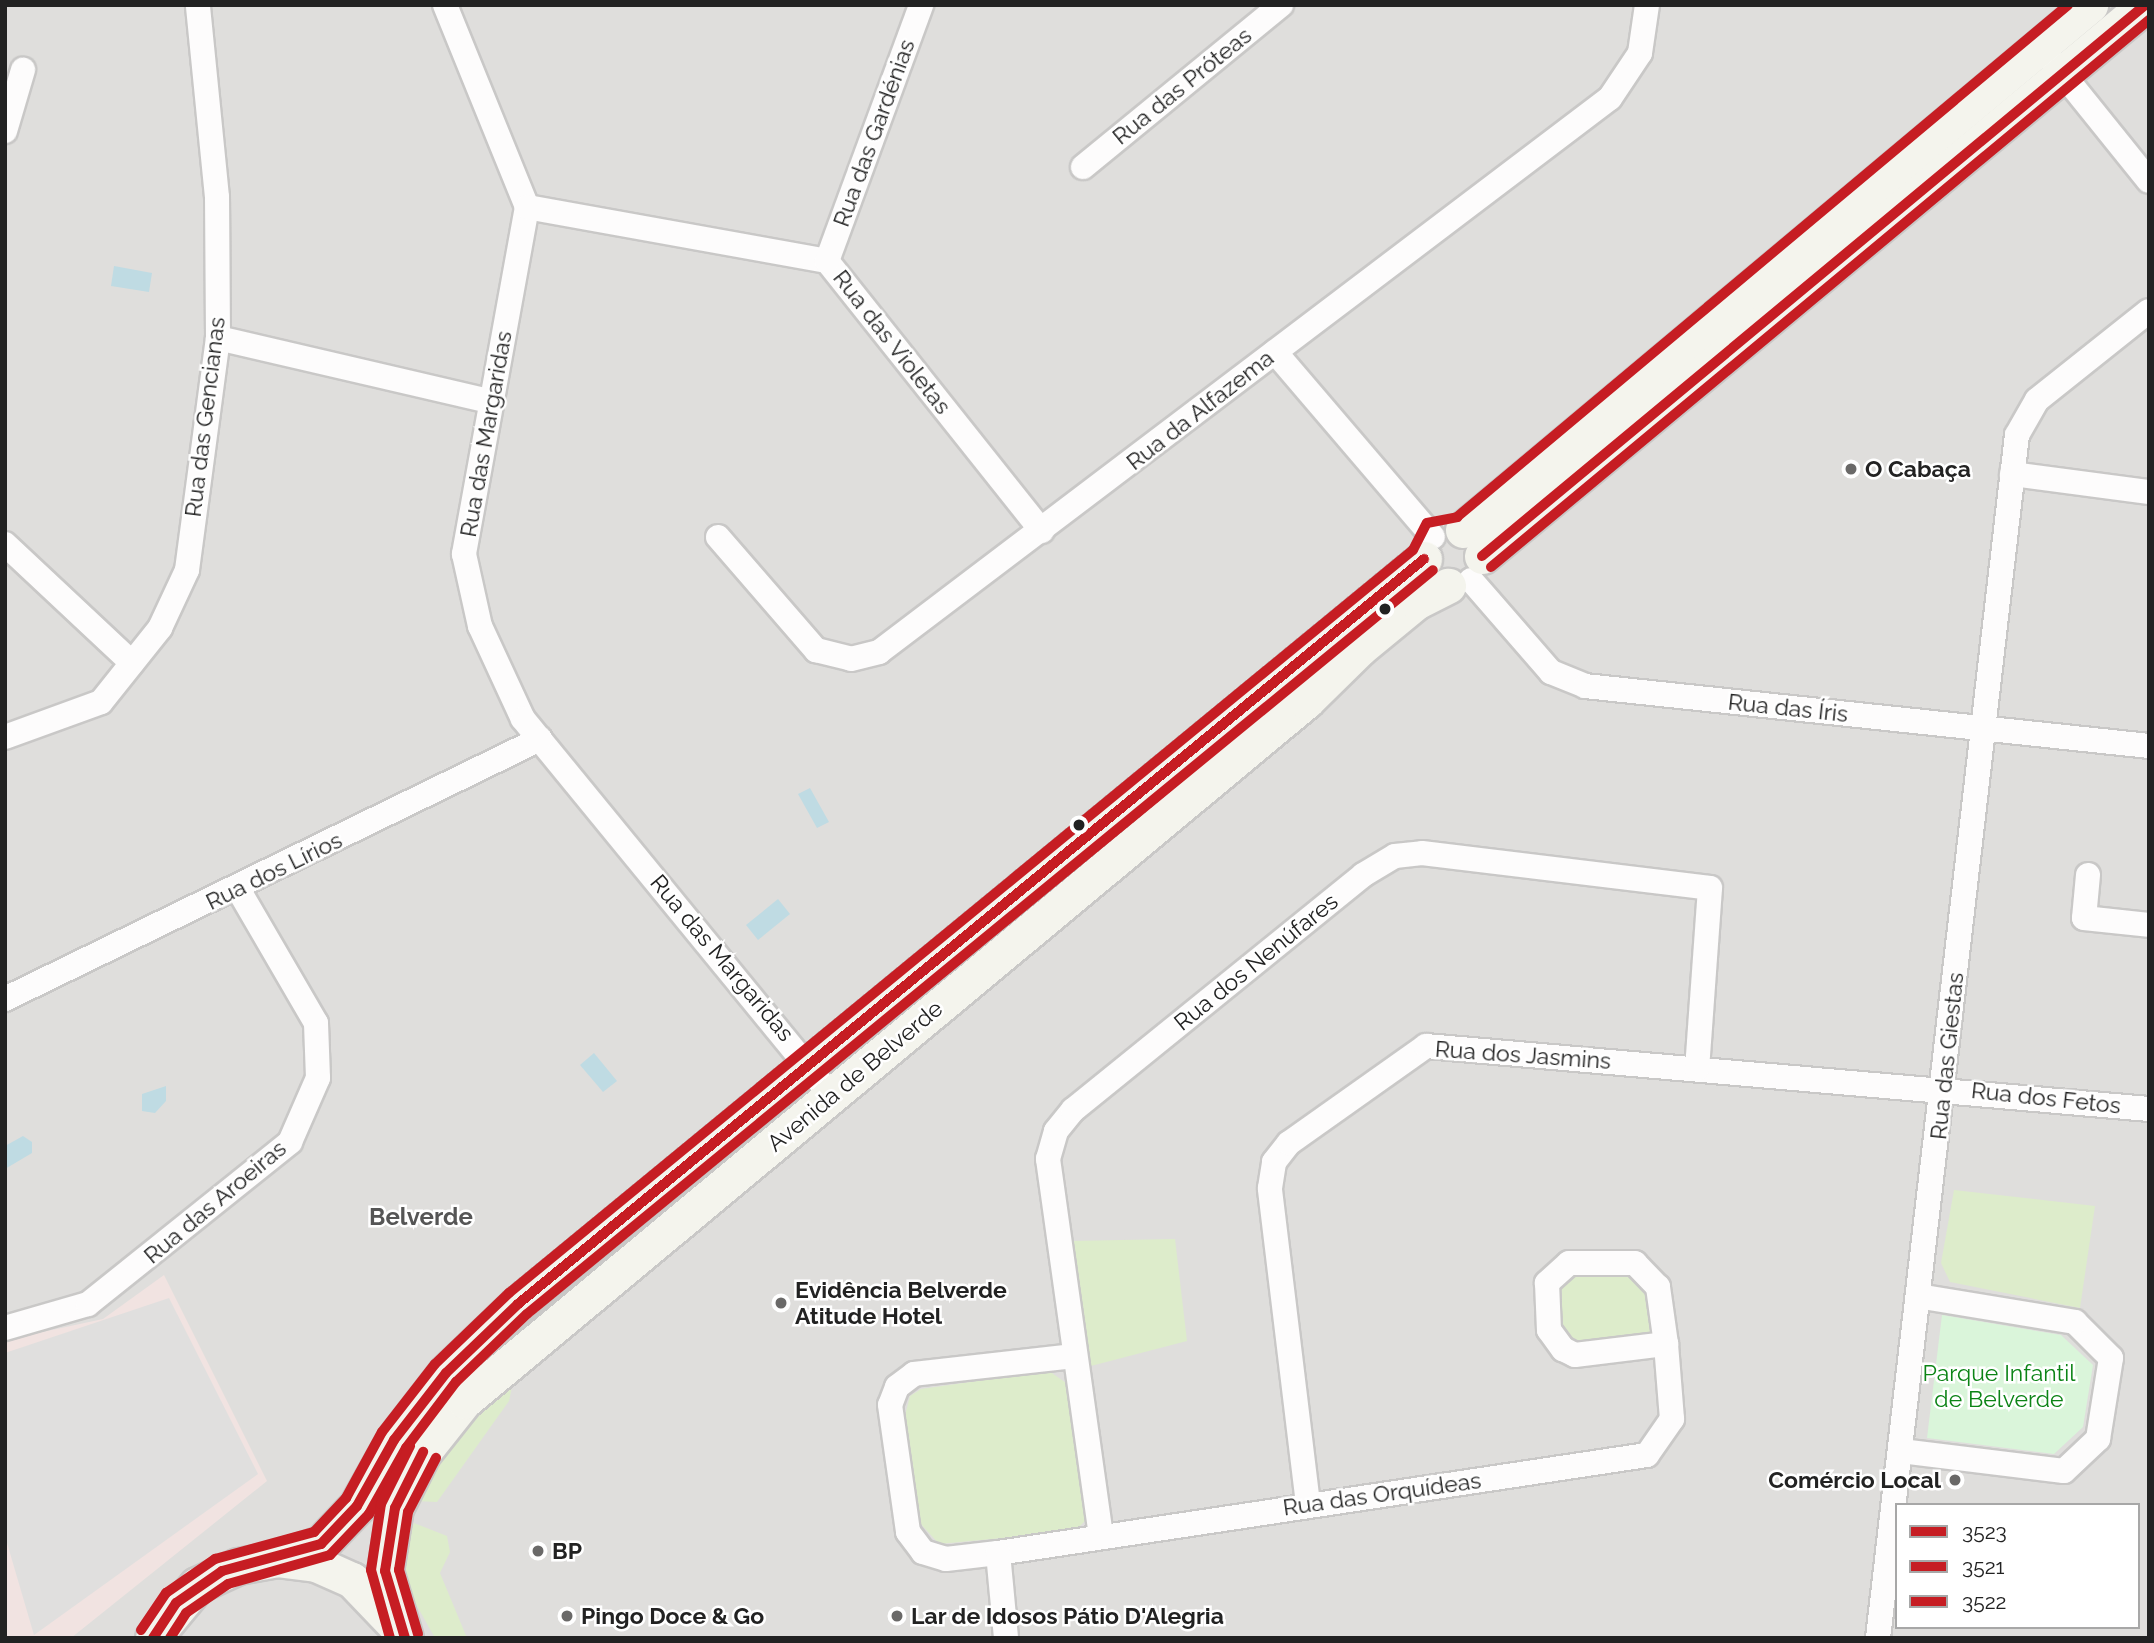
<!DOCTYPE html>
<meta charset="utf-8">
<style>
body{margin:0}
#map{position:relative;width:2154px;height:1643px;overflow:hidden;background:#f0eeeb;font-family:Raleway,sans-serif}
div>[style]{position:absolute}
.residential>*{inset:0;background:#dfdedc}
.commercial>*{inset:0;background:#f1e3e1}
.grass>*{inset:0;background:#ddeccb}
.park>*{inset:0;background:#daf5da}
.parking>*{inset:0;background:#e0dfde}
.water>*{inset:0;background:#bfdbe3}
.roads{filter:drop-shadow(2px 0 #c9c8c7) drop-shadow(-2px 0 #c9c8c7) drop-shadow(0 2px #c9c8c7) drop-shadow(0 -2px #c9c8c7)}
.minor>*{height:24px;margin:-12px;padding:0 12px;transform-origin:12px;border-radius:12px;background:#fdfcfc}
.secondary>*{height:35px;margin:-17.5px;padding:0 17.5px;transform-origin:17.5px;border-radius:17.5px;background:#f4f4ed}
.bus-1>*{height:10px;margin:-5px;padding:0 5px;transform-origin:5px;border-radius:5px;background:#c61d23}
.bus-2>*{height:10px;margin:-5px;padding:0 5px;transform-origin:5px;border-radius:5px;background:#c61d23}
.bus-3>*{height:10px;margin:-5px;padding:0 5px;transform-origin:5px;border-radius:5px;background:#c61d23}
.dots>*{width:19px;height:19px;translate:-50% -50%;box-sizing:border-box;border:4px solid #fff;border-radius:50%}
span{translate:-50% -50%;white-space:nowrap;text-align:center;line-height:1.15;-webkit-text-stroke:5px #fff;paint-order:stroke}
.street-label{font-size:23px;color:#222}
.poi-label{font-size:23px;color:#222;font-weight:700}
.left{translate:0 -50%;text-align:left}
.right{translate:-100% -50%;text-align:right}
.park-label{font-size:23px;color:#0c8416}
.neighbourhood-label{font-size:24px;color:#555;font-weight:700}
.frame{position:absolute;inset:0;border:7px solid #222;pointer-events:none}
.legend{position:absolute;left:1895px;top:1503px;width:245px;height:126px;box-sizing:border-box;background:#fff;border:2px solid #a7a7a7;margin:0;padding:9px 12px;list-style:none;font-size:21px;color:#222}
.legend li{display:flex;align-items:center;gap:14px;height:35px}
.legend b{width:35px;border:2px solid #a7a7a7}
</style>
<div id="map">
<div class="residential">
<i style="clip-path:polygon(evenodd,5px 5px,2149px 5px,2149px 1638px,5px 1638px,5px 5px,1897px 1505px,2138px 1505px,2138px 1627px,1897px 1627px,1897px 1505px)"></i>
</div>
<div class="commercial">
<i style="clip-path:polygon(164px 1275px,267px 1481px,71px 1638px,5px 1638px,5px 1340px,103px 1319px)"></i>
</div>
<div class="grass">
<i style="clip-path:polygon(1954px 1190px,2095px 1206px,2080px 1308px,1950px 1282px,1941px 1263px)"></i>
<i style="clip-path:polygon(1175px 1239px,1187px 1341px,1087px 1367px,1068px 1241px)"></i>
<i style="clip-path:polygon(1622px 1268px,1651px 1287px,1654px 1335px,1577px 1348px,1556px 1325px,1559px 1275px)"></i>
<i style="clip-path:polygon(1049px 1371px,1069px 1385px,1090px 1510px,1085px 1521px,1075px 1531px,939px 1544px,919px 1522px,904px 1419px,910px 1396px,921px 1389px)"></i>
<i style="clip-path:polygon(513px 1382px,509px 1401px,437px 1502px,414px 1501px,433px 1458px,474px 1408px)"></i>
<i style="clip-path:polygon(414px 1523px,447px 1536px,450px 1552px,440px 1573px,467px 1638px,435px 1638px,412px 1597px,403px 1560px)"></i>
</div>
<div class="park">
<i style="clip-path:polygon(1942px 1315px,2061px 1335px,2093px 1365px,2083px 1427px,2054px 1454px,1927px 1438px)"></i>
</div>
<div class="parking">
<i style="clip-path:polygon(169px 1298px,258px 1474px,34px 1635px,5px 1536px,5px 1353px)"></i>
</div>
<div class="water">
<i style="clip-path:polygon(114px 266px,152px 273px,149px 292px,111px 286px)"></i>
<i style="clip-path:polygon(810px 788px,829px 822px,817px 828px,798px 794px)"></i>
<i style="clip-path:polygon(778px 899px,790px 914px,758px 940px,746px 925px)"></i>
<i style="clip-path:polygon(594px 1053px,617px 1081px,603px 1092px,580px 1065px)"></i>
<i style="clip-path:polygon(166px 1086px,166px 1101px,155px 1113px,142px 1111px,142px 1094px)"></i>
<i style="clip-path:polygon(23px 1136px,32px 1142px,32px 1153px,5px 1169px,5px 1146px)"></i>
</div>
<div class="roads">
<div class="minor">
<i style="left:445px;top:5px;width:218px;rotate:67.9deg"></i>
<i style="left:527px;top:207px;width:353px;rotate:100.3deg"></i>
<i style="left:464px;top:554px;width:74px;rotate:77.5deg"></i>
<i style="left:480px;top:626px;width:102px;rotate:65.2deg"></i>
<i style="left:523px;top:719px;width:487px;rotate:50.7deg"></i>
<i style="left:2054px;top:63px;width:151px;rotate:51.2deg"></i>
<i style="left:5px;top:131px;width:64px;rotate:-73.6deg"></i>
<i style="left:1083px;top:167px;width:256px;rotate:-39.3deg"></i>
<i style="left:527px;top:207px;width:305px;rotate:10.2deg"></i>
<i style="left:827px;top:261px;width:345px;rotate:51.5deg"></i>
<i style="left:827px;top:261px;width:273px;rotate:-69.8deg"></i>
<i style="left:218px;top:338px;width:281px;rotate:13.1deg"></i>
<i style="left:1275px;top:352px;width:243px;rotate:49.5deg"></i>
<i style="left:2012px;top:474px;width:138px;rotate:7.5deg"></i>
<i style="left:718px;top:537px;width:150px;rotate:49.1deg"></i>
<i style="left:816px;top:650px;width:36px;rotate:14deg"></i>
<i style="left:851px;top:659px;width:29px;rotate:-14deg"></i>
<i style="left:879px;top:652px;width:917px;rotate:-37.16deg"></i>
<i style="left:1610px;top:98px;width:54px;rotate:-56.3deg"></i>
<i style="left:1640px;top:53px;width:49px;rotate:-81.7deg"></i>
<i style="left:5px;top:544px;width:174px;rotate:43.1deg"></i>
<i style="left:1471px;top:580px;width:122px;rotate:49deg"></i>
<i style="left:1551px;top:672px;width:37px;rotate:22deg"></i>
<i style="left:1585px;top:686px;width:567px;rotate:6.07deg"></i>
<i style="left:5px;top:737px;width:102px;rotate:-20deg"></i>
<i style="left:101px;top:702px;width:95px;rotate:-51.4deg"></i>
<i style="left:160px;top:628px;width:64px;rotate:-65deg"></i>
<i style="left:187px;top:570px;width:234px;rotate:-82.4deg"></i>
<i style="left:218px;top:338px;width:141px;rotate:-90.4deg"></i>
<i style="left:217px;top:197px;width:193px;rotate:-95.7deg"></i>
<i style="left:2088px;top:875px;width:43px;rotate:95.3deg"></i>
<i style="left:2084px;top:918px;width:65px;rotate:6.1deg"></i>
<i style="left:5px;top:999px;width:595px;rotate:-25.92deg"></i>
<i style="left:5px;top:1328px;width:86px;rotate:-16.1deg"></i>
<i style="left:88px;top:1304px;width:259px;rotate:-38.7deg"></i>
<i style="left:290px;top:1142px;width:70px;rotate:-66.4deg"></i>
<i style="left:318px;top:1078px;width:55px;rotate:-92.1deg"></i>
<i style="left:316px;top:1023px;width:155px;rotate:-120.2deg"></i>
<i style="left:1074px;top:1356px;width:161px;rotate:173.6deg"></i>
<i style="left:914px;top:1374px;width:21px;rotate:143deg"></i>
<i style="left:897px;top:1387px;width:19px;rotate:111deg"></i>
<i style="left:890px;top:1405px;width:128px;rotate:81.9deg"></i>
<i style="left:908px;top:1532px;width:25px;rotate:53deg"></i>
<i style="left:923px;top:1552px;width:24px;rotate:17deg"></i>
<i style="left:946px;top:1559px;width:52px;rotate:-6.6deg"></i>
<i style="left:998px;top:1553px;width:656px;rotate:-8.59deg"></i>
<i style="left:1647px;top:1455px;width:44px;rotate:-55.2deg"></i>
<i style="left:1672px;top:1419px;width:75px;rotate:-94.6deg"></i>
<i style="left:1666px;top:1344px;width:58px;rotate:-98deg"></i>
<i style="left:1658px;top:1287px;width:33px;rotate:-134deg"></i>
<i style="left:1635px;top:1263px;width:66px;rotate:180deg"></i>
<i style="left:1569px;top:1263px;width:30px;rotate:138deg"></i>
<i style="left:1547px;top:1283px;width:47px;rotate:87.6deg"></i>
<i style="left:1549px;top:1330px;width:24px;rotate:54deg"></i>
<i style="left:1563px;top:1349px;width:13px;rotate:27deg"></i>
<i style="left:1575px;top:1355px;width:92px;rotate:-6.9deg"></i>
<i style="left:1901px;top:1451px;width:164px;rotate:7deg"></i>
<i style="left:2064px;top:1471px;width:47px;rotate:-43.3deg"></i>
<i style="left:2098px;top:1439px;width:82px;rotate:-80.9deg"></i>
<i style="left:2111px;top:1358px;width:51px;rotate:-135deg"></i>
<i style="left:2075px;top:1322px;width:159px;rotate:-170.6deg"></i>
<i style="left:1308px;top:1504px;width:318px;rotate:-96.9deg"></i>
<i style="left:1270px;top:1188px;width:26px;rotate:-81deg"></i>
<i style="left:1274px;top:1162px;width:24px;rotate:-52deg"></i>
<i style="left:1289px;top:1143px;width:168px;rotate:-35.3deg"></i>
<i style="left:1426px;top:1046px;width:726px;rotate:4.98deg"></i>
<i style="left:1101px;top:1536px;width:381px;rotate:-98deg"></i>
<i style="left:1048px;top:1159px;width:29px;rotate:-74deg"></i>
<i style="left:1056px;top:1131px;width:27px;rotate:-51deg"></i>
<i style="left:1073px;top:1110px;width:373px;rotate:-39deg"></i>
<i style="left:1363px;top:875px;width:37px;rotate:-31deg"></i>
<i style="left:1395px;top:856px;width:27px;rotate:-6deg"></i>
<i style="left:1422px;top:853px;width:290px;rotate:6.9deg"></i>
<i style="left:1710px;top:888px;width:181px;rotate:94.1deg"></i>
<i style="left:998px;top:1553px;width:85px;rotate:84.6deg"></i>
<i style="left:1878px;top:1638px;width:1211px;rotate:-83.41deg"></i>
<i style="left:2017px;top:435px;width:40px;rotate:-60.3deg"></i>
<i style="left:2037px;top:400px;width:143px;rotate:-38.5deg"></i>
</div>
<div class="secondary">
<i style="left:1463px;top:530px;width:818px;rotate:-39.94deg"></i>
<i style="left:1482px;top:556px;width:862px;rotate:-39.73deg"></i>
<i style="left:276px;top:1559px;width:47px;rotate:-18.4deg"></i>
<i style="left:321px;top:1544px;width:52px;rotate:-46.5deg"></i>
<i style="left:357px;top:1506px;width:76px;rotate:-60.7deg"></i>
<i style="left:394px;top:1440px;width:85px;rotate:-52.2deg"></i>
<i style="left:446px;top:1373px;width:100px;rotate:-43.8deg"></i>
<i style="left:518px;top:1304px;width:1173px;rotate:-39.43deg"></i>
<i style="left:153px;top:1638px;width:69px;rotate:-50.3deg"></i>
<i style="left:197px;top:1585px;width:45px;rotate:-24.9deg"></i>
<i style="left:238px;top:1566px;width:39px;rotate:-10deg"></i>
<i style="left:276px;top:1559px;width:40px;rotate:7.1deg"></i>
<i style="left:316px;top:1564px;width:39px;rotate:24deg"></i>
<i style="left:352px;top:1580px;width:64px;rotate:46.3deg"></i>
<i style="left:405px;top:1638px;width:70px;rotate:-106.6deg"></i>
<i style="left:385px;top:1571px;width:64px;rotate:-81deg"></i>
<i style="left:395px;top:1508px;width:60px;rotate:-63.4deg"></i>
<i style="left:422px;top:1454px;width:68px;rotate:-51.6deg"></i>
<i style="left:464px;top:1401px;width:1095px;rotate:-39.74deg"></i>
<i style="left:1306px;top:701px;width:76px;rotate:-44.5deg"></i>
<i style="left:1360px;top:648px;width:72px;rotate:-39.4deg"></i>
<i style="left:1416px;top:602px;width:36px;rotate:-27deg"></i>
</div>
</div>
<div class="bus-1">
<i style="left:1482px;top:556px;width:862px;rotate:-39.73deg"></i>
<i style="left:153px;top:1638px;width:42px;rotate:-56.7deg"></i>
<i style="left:176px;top:1603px;width:56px;rotate:-34.8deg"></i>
<i style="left:222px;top:1571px;width:103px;rotate:-15.3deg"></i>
<i style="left:321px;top:1544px;width:52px;rotate:-46.5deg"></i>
<i style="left:357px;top:1506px;width:76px;rotate:-60.7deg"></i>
<i style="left:394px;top:1440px;width:85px;rotate:-52.2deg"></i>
<i style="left:446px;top:1373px;width:100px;rotate:-43.8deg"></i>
<i style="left:518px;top:1304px;width:1173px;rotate:-39.43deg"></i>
<i style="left:405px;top:1638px;width:70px;rotate:-106.6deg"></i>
<i style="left:385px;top:1571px;width:64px;rotate:-81deg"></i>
<i style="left:395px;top:1508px;width:63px;rotate:-63.4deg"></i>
</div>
<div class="bus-2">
<i style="left:1491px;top:567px;width:856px;rotate:-39.74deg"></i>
<i style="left:418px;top:1634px;width:67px;rotate:-106.5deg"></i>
<i style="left:399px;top:1570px;width:59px;rotate:-81.2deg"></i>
<i style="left:408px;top:1512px;width:61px;rotate:-62.6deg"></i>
<i style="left:170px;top:1638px;width:30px;rotate:-57deg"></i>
<i style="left:186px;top:1613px;width:51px;rotate:-34.6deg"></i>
<i style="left:228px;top:1584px;width:106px;rotate:-15.9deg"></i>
<i style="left:330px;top:1555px;width:57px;rotate:-46.4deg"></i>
<i style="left:369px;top:1514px;width:76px;rotate:-60.7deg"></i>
<i style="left:406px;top:1448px;width:83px;rotate:-52.9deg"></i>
<i style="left:456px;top:1382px;width:98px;rotate:-43.8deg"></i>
<i style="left:527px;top:1314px;width:1172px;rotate:-39.39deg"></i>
</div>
<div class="bus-3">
<i style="left:141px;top:1630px;width:45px;rotate:-56deg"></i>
<i style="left:166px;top:1593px;width:60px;rotate:-34.8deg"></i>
<i style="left:215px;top:1559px;width:103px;rotate:-15.3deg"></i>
<i style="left:314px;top:1532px;width:47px;rotate:-46.7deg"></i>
<i style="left:346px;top:1498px;width:75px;rotate:-61.4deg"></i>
<i style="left:382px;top:1432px;width:86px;rotate:-52.1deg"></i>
<i style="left:435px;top:1364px;width:103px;rotate:-43.8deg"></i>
<i style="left:509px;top:1293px;width:1170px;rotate:-39.42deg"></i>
<i style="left:1413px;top:550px;width:30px;rotate:-63deg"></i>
<i style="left:1427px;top:523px;width:31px;rotate:-11deg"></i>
<i style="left:1457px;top:517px;width:797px;rotate:-39.96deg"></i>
<i style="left:390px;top:1638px;width:71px;rotate:-105.6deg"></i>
<i style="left:371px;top:1570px;width:67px;rotate:-81.4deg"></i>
<i style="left:381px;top:1504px;width:65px;rotate:-63.4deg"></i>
</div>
<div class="dots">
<i style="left:1851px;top:469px;background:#6a6968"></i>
<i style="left:1385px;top:609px;background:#222"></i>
<i style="left:1079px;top:825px;background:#222"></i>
<i style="left:781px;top:1303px;background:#6a6968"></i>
<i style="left:1955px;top:1480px;background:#6a6968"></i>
<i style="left:538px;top:1551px;background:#6a6968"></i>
<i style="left:567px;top:1616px;background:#6a6968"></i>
<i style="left:897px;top:1616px;background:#6a6968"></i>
</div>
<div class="street-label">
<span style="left:1182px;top:86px;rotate:-39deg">Rua das Próteas</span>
<span style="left:874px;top:133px;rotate:-70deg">Rua das Gardénias</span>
<span style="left:892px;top:342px;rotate:52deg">Rua das Violetas</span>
<span style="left:1200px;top:410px;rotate:-38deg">Rua da Alfazema</span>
<span style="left:205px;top:417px;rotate:-83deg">Rua das Gencianas</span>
<span style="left:486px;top:434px;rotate:-80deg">Rua das Margaridas</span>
<span style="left:1788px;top:708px;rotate:6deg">Rua das Íris</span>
<span style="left:274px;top:871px;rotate:-26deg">Rua dos Lírios</span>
<span style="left:722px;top:958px;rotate:50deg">Rua das Margaridas</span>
<span style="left:1256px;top:962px;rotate:-39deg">Rua dos Nenúfares</span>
<span style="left:1523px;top:1055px;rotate:4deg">Rua dos Jasmins</span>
<span style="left:1947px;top:1056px;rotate:-84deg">Rua das Giestas</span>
<span style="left:855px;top:1076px;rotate:-40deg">Avenida de Belverde</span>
<span style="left:2046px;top:1098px;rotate:6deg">Rua dos Fetos</span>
<span style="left:215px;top:1202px;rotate:-40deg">Rua das Aroeiras</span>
<span style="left:1382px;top:1494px;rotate:-8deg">Rua das Orquídeas</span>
</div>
<div class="poi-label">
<span class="left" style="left:1865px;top:469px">O Cabaça</span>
<span class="left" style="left:795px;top:1303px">Evidência Belverde<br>Atitude Hotel</span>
<span class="right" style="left:1941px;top:1480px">Comércio Local</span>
<span class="left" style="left:552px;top:1551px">BP</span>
<span class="left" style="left:581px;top:1616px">Pingo Doce &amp; Go</span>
<span class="left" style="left:911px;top:1616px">Lar de Idosos Pátio D'Alegria</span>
</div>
<div class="park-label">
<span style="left:1999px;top:1386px">Parque Infantil<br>de Belverde</span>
</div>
<div class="neighbourhood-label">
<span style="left:421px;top:1217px">Belverde</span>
</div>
<div class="frame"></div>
<ul class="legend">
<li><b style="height:9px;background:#c61d23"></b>3523</li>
<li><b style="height:9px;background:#c61d23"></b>3521</li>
<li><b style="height:9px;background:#c61d23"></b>3522</li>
</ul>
</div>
